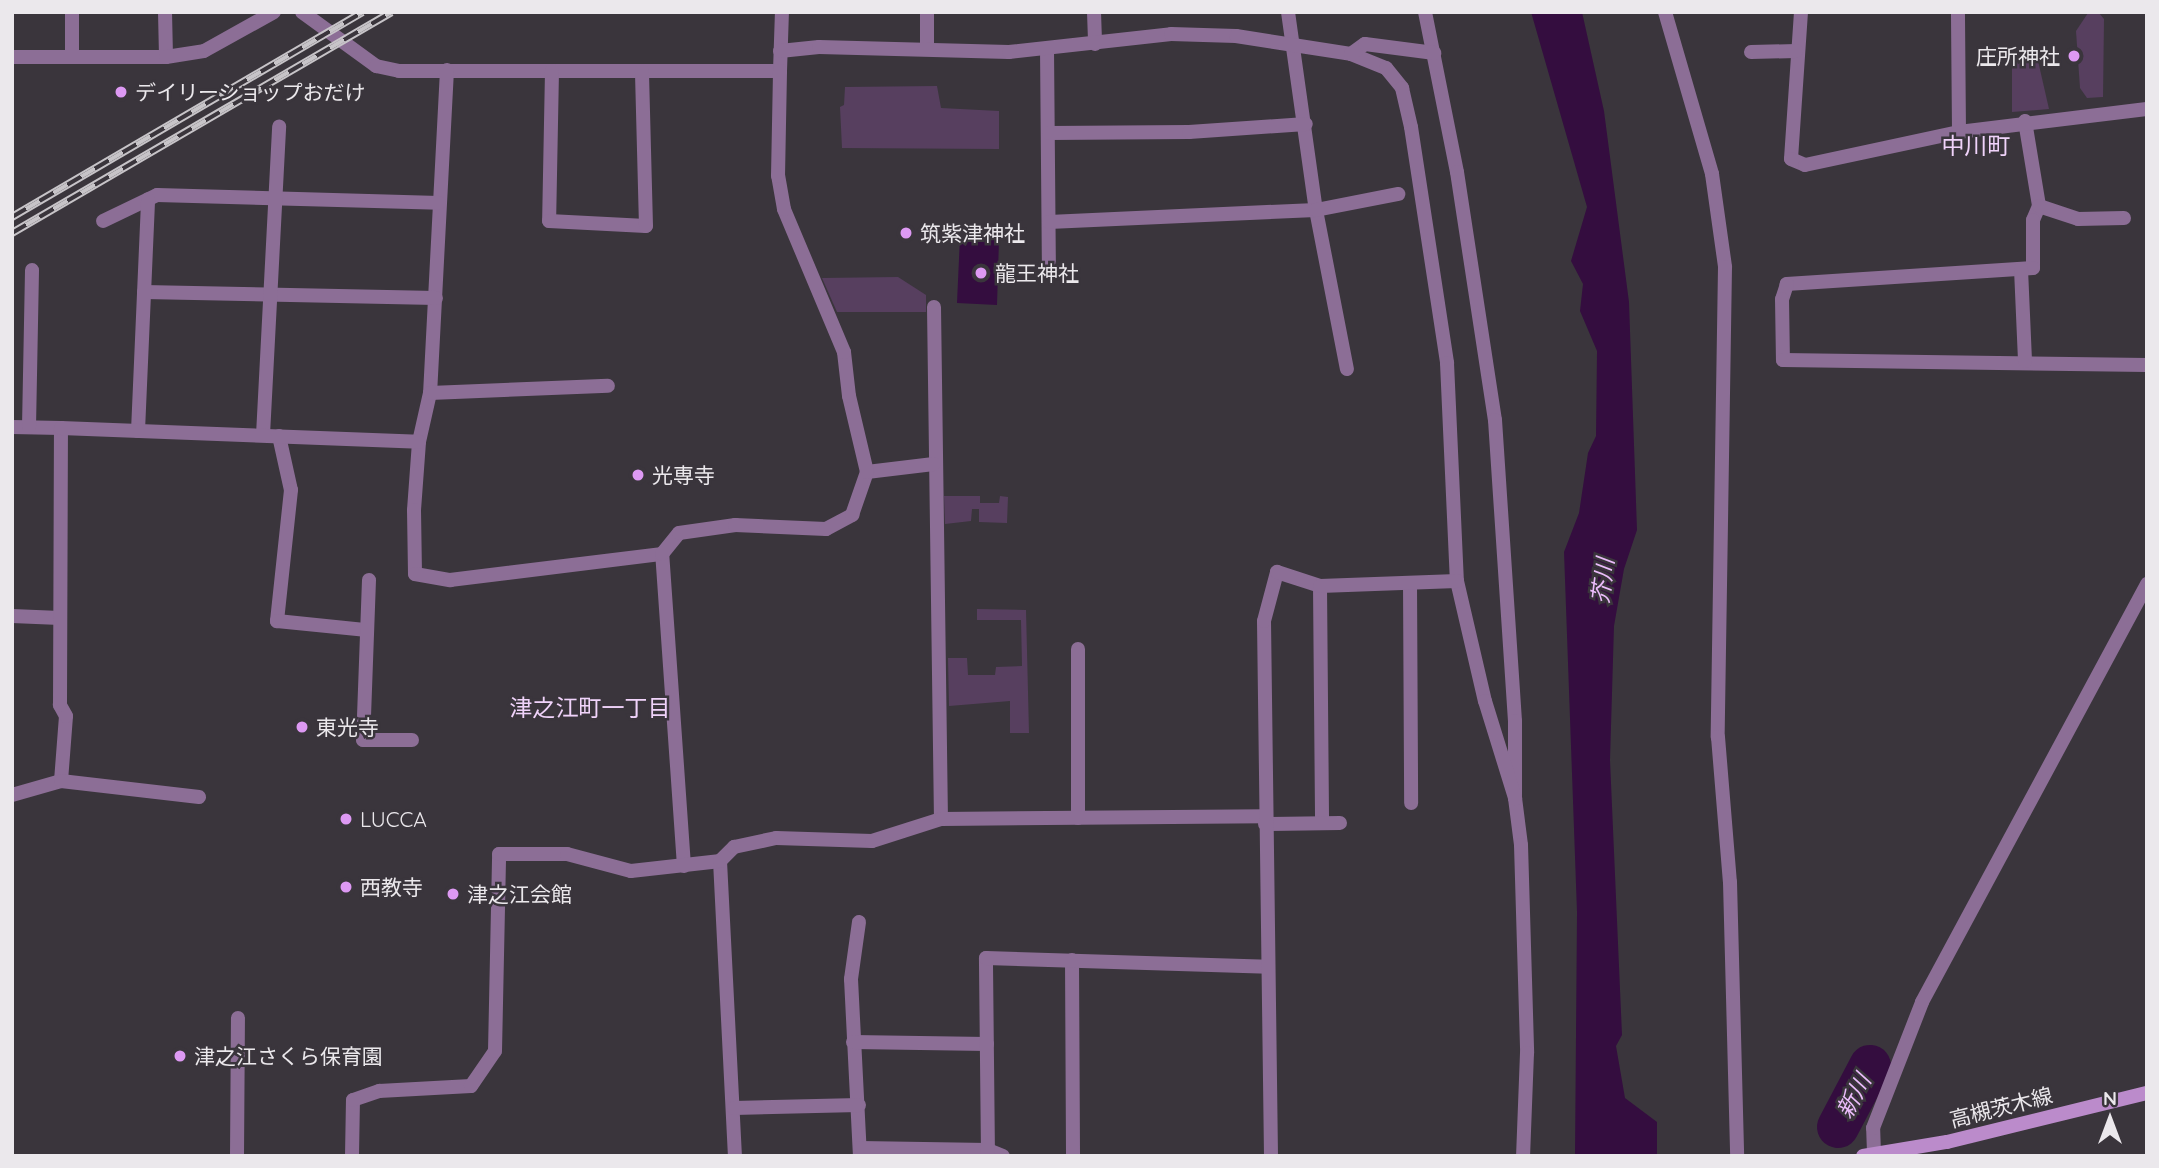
<!DOCTYPE html>
<meta charset="utf-8">
<style>
body{margin:0}
#map{position:relative;width:2159px;height:1168px;overflow:hidden;background:#3a353c;font-family:Quicksand,"Noto Sans JP",sans-serif}
div>[style]{position:absolute}
.green>*{inset:0;background:#573f5f}
.water>*{inset:0;background:#340d3f}
.river>*{height:42px;margin:-21px;padding:0 21px;transform-origin:21px;border-radius:21px;background:#340d3f}
.street>*{height:14px;margin:-7px;padding:0 7px;transform-origin:7px;border-radius:7px;background:#8c6e96}
.secondary>*{height:14px;margin:-7px;padding:0 7px;transform-origin:7px;border-radius:7px;background:#bb8bcb}
.rail>*{height:8px;margin-top:-4px;transform-origin:0;background:repeating-linear-gradient(90deg,#3a353c 0 16px,#c7c4c8 0 32px);box-sizing:border-box;border-block:2px solid #c7c4c8}
.dots>*{width:19px;height:19px;translate:-50% -50%;box-sizing:border-box;border:4px solid #3a353c;border-radius:50%}
span{translate:-50% -50%;white-space:nowrap;text-align:center;line-height:1.15;-webkit-text-stroke:5px #3a353c;paint-order:stroke}
.poi-label{font-size:21px;color:#ebe8ec}
.right{translate:-100% -50%;text-align:right}
.left{translate:0 -50%;text-align:left}
.street-label{font-size:21px;color:#ebe8ec}
.neighbourhood-label{font-size:23px;color:#f0d3fa}
.water-label{font-size:23px;color:#ebbcfb;font-style:italic}
.frame{position:absolute;inset:0;border:14px solid #ebe8ec;pointer-events:none}
.north{position:absolute;left:2075px;top:1084px;width:70px;height:70px;-webkit-text-stroke:5px #3a353c;paint-order:stroke;rotate:0deg;font-size:19px;font-weight:700;line-height:28px;text-align:center;color:#ebe8ec}
.north::after{content:'';display:block;margin:auto;width:24px;height:32px;background:#ebe8ec;clip-path:polygon(50% 0,100% 100%,50% 72%,0 100%)}
</style>
<div id="map">
<div class="green">
<i style="clip-path:polygon(2088px 13px,2099px 13px,2104px 19px,2103px 97px,2087px 98px,2080px 88px,2076px 31px)"></i>
<i style="clip-path:polygon(2027px 50px,2036px 52px,2049px 109px,2012px 112px,2012px 55px)"></i>
<i style="clip-path:polygon(937px 86px,941px 108px,999px 111px,999px 149px,842px 148px,840px 107px,844px 105px,845px 87px)"></i>
<i style="clip-path:polygon(898px 277px,926px 295px,926px 312px,837px 312px,822px 278px)"></i>
<i style="clip-path:polygon(944px 496px,980px 496px,980px 503px,999px 503px,1000px 496px,1008px 497px,1007px 523px,979px 522px,979px 509px,972px 509px,971px 521px,945px 524px)"></i>
<i style="clip-path:polygon(977px 609px,1026px 610px,1029px 733px,1010px 733px,1010px 701px,949px 706px,948px 658px,967px 658px,968px 675px,995px 675px,996px 667px,1022px 666px,1021px 620px,977px 620px)"></i>
</div>
<div class="water">
<i style="clip-path:polygon(1531px 12px,1582px 12px,1604px 111px,1629px 302px,1637px 530px,1624px 569px,1614px 626px,1610px 760px,1622px 1035px,1616px 1046px,1625px 1098px,1657px 1122px,1657px 1156px,1575px 1156px,1577px 912px,1564px 552px,1579px 513px,1588px 453px,1596px 436px,1597px 351px,1580px 311px,1583px 284px,1571px 261px,1587px 207px)"></i>
<i style="clip-path:polygon(960px 237px,999px 239px,997px 305px,957px 303px)"></i>
</div>
<div class="river">
<i style="left:1838px;top:1127px;width:69px;rotate:-62.3deg"></i>
</div>
<div class="street">
<i style="left:165px;top:12px;width:45px;rotate:88.7deg"></i>
<i style="left:302px;top:12px;width:92px;rotate:36.1deg"></i>
<i style="left:376px;top:66px;width:24px;rotate:12deg"></i>
<i style="left:399px;top:71px;width:381px"></i>
<i style="left:780px;top:71px;width:59px;rotate:-88.1deg"></i>
<i style="left:1094px;top:12px;width:32px;rotate:88deg"></i>
<i style="left:1288px;top:12px;width:200px;rotate:82deg"></i>
<i style="left:1316px;top:210px;width:162px;rotate:79deg"></i>
<i style="left:1425px;top:12px;width:163px;rotate:78.7deg"></i>
<i style="left:1457px;top:172px;width:251px;rotate:81.3deg"></i>
<i style="left:1495px;top:420px;width:302px;rotate:86.2deg"></i>
<i style="left:1515px;top:721px;width:77px;rotate:90deg"></i>
<i style="left:1515px;top:798px;width:47px;rotate:82.7deg"></i>
<i style="left:1521px;top:845px;width:208px;rotate:88.3deg"></i>
<i style="left:1527px;top:1053px;width:103px;rotate:92.2deg"></i>
<i style="left:1665px;top:12px;width:169px;rotate:73.8deg"></i>
<i style="left:1712px;top:174px;width:94px;rotate:82deg"></i>
<i style="left:1725px;top:267px;width:470px;rotate:90.9deg"></i>
<i style="left:1718px;top:737px;width:145px;rotate:85.3deg"></i>
<i style="left:1730px;top:882px;width:274px;rotate:88.5deg"></i>
<i style="left:1801px;top:12px;width:147px;rotate:93.9deg"></i>
<i style="left:1791px;top:159px;width:15px;rotate:23deg"></i>
<i style="left:1805px;top:165px;width:157px;rotate:-12.1deg"></i>
<i style="left:1959px;top:132px;width:120px;rotate:-90.5deg"></i>
<i style="left:927px;top:48px;width:36px;rotate:-90deg"></i>
<i style="left:1047px;top:49px;width:212px;rotate:89.5deg"></i>
<i style="left:780px;top:51px;width:39px;rotate:-6deg"></i>
<i style="left:819px;top:47px;width:190px;rotate:1.5deg"></i>
<i style="left:1009px;top:52px;width:163px;rotate:-6.3deg"></i>
<i style="left:1171px;top:34px;width:65px;rotate:1.8deg"></i>
<i style="left:1236px;top:36px;width:116px;rotate:8.9deg"></i>
<i style="left:1351px;top:54px;width:38px;rotate:22deg"></i>
<i style="left:1386px;top:68px;width:26px;rotate:51deg"></i>
<i style="left:1402px;top:88px;width:40px;rotate:77deg"></i>
<i style="left:1411px;top:127px;width:239px;rotate:81.3deg"></i>
<i style="left:1447px;top:363px;width:218px;rotate:87.4deg"></i>
<i style="left:1457px;top:581px;width:123px;rotate:76.9deg"></i>
<i style="left:1485px;top:701px;width:102px;rotate:72.8deg"></i>
<i style="left:1751px;top:52px;width:45px;rotate:-1.3deg"></i>
<i style="left:1351px;top:54px;width:17px;rotate:-36deg"></i>
<i style="left:1365px;top:44px;width:70px;rotate:7.4deg"></i>
<i style="left:72px;top:55px;width:43px;rotate:-90deg"></i>
<i style="left:12px;top:57px;width:154px"></i>
<i style="left:166px;top:57px;width:38px;rotate:-9deg"></i>
<i style="left:204px;top:51px;width:80px;rotate:-29.1deg"></i>
<i style="left:447px;top:70px;width:323px;rotate:93deg"></i>
<i style="left:430px;top:393px;width:50px;rotate:102.7deg"></i>
<i style="left:419px;top:442px;width:68px;rotate:94.2deg"></i>
<i style="left:414px;top:510px;width:64px;rotate:89.1deg"></i>
<i style="left:415px;top:574px;width:36px;rotate:10deg"></i>
<i style="left:450px;top:580px;width:214px;rotate:-7deg"></i>
<i style="left:552px;top:71px;width:150px;rotate:91.1deg"></i>
<i style="left:549px;top:221px;width:97px;rotate:3deg"></i>
<i style="left:646px;top:226px;width:155px;rotate:-91.5deg"></i>
<i style="left:2025px;top:121px;width:86px;rotate:80.6deg"></i>
<i style="left:2039px;top:206px;width:15px;rotate:113deg"></i>
<i style="left:2033px;top:220px;width:48px;rotate:90deg"></i>
<i style="left:2033px;top:268px;width:247px;rotate:176.3deg"></i>
<i style="left:1787px;top:284px;width:16px;rotate:108deg"></i>
<i style="left:1782px;top:299px;width:61px;rotate:89.1deg"></i>
<i style="left:1783px;top:360px;width:364px;rotate:0.8deg"></i>
<i style="left:1959px;top:132px;width:189px;rotate:-7deg"></i>
<i style="left:1049px;top:133px;width:140px;rotate:-0.4deg"></i>
<i style="left:1189px;top:132px;width:117px;rotate:-3.9deg"></i>
<i style="left:2039px;top:206px;width:41px;rotate:18.4deg"></i>
<i style="left:2078px;top:219px;width:46px;rotate:-1.2deg"></i>
<i style="left:103px;top:221px;width:60px;rotate:-25.7deg"></i>
<i style="left:157px;top:195px;width:282px;rotate:1.6deg"></i>
<i style="left:1049px;top:222px;width:267px;rotate:-2.6deg"></i>
<i style="left:1316px;top:210px;width:84px;rotate:-11deg"></i>
<i style="left:2021px;top:269px;width:92px;rotate:87.5deg"></i>
<i style="left:144px;top:292px;width:292px;rotate:1.2deg"></i>
<i style="left:934px;top:307px;width:512px;rotate:89.22deg"></i>
<i style="left:430px;top:393px;width:178px;rotate:-2.3deg"></i>
<i style="left:12px;top:427px;width:49px;rotate:1.2deg"></i>
<i style="left:29px;top:427px;width:157px;rotate:-88.9deg"></i>
<i style="left:138px;top:431px;width:232px;rotate:-87.5deg"></i>
<i style="left:263px;top:435px;width:309px;rotate:-87deg"></i>
<i style="left:279px;top:436px;width:55px;rotate:77.5deg"></i>
<i style="left:291px;top:490px;width:132px;rotate:96.1deg"></i>
<i style="left:277px;top:621px;width:88px;rotate:5.8deg"></i>
<i style="left:867px;top:472px;width:67px;rotate:-6.8deg"></i>
<i style="left:369px;top:580px;width:160px;rotate:92.1deg"></i>
<i style="left:363px;top:740px;width:49px"></i>
<i style="left:1410px;top:583px;width:220px;rotate:89.7deg"></i>
<i style="left:1320px;top:586px;width:237px;rotate:89.5deg"></i>
<i style="left:12px;top:616px;width:48px;rotate:2.4deg"></i>
<i style="left:1078px;top:649px;width:169px;rotate:90deg"></i>
<i style="left:61px;top:781px;width:65px;rotate:-85.6deg"></i>
<i style="left:66px;top:716px;width:13px;rotate:-119deg"></i>
<i style="left:60px;top:705px;width:277px;rotate:-89.8deg"></i>
<i style="left:61px;top:428px;width:358px;rotate:2.2deg"></i>
<i style="left:12px;top:795px;width:51px;rotate:-15.9deg"></i>
<i style="left:61px;top:781px;width:139px;rotate:6.6deg"></i>
<i style="left:1265px;top:824px;width:75px;rotate:-0.8deg"></i>
<i style="left:720px;top:861px;width:295px;rotate:87.1deg"></i>
<i style="left:684px;top:866px;width:313px;rotate:-94deg"></i>
<i style="left:662px;top:554px;width:27px;rotate:-51deg"></i>
<i style="left:679px;top:533px;width:57px;rotate:-8.1deg"></i>
<i style="left:735px;top:525px;width:91px;rotate:2.5deg"></i>
<i style="left:826px;top:529px;width:30px;rotate:-28deg"></i>
<i style="left:852px;top:515px;width:46px;rotate:-70.8deg"></i>
<i style="left:867px;top:472px;width:78px;rotate:-103.3deg"></i>
<i style="left:849px;top:396px;width:44px;rotate:-96.5deg"></i>
<i style="left:844px;top:352px;width:155px;rotate:-112.8deg"></i>
<i style="left:784px;top:209px;width:34px;rotate:-100deg"></i>
<i style="left:778px;top:176px;width:105px;rotate:-88.9deg"></i>
<i style="left:859px;top:922px;width:58px;rotate:98deg"></i>
<i style="left:851px;top:979px;width:177px;rotate:87.1deg"></i>
<i style="left:1072px;top:960px;width:196px;rotate:89.7deg"></i>
<i style="left:853px;top:1042px;width:134px;rotate:0.9deg"></i>
<i style="left:734px;top:1108px;width:125px;rotate:-1.4deg"></i>
<i style="left:860px;top:1148px;width:128px;rotate:0.9deg"></i>
<i style="left:988px;top:1150px;width:16px;rotate:22deg"></i>
<i style="left:1874px;top:1153px;width:25px;rotate:-92deg"></i>
<i style="left:1873px;top:1128px;width:135px;rotate:-68.7deg"></i>
<i style="left:1922px;top:1002px;width:475px;rotate:-61.7deg"></i>
<i style="left:237px;top:1156px;width:138px;rotate:-89.6deg"></i>
<i style="left:352px;top:1156px;width:56px;rotate:-89deg"></i>
<i style="left:353px;top:1100px;width:28px;rotate:-19deg"></i>
<i style="left:379px;top:1091px;width:92px;rotate:-3.1deg"></i>
<i style="left:471px;top:1086px;width:42px;rotate:-55.6deg"></i>
<i style="left:495px;top:1051px;width:197px;rotate:-88.8deg"></i>
<i style="left:499px;top:854px;width:68px"></i>
<i style="left:567px;top:854px;width:66px;rotate:14.9deg"></i>
<i style="left:631px;top:871px;width:90px;rotate:-6.4deg"></i>
<i style="left:720px;top:861px;width:20px;rotate:-45deg"></i>
<i style="left:734px;top:847px;width:43px;rotate:-12.1deg"></i>
<i style="left:776px;top:838px;width:96px;rotate:1.8deg"></i>
<i style="left:872px;top:841px;width:72px;rotate:-17.7deg"></i>
<i style="left:941px;top:819px;width:324px;rotate:-0.5deg"></i>
<i style="left:988px;top:1156px;width:198px;rotate:-90.6deg"></i>
<i style="left:986px;top:958px;width:282px;rotate:1.8deg"></i>
<i style="left:1271px;top:1156px;width:535px;rotate:-90.75deg"></i>
<i style="left:1264px;top:621px;width:51px;rotate:-75.1deg"></i>
<i style="left:1277px;top:572px;width:45px;rotate:18deg"></i>
<i style="left:1320px;top:586px;width:137px;rotate:-2.1deg"></i>
</div>
<div class="secondary">
<i style="left:1863px;top:1156px;width:85px;rotate:-9.5deg"></i>
<i style="left:1947px;top:1142px;width:206px;rotate:-13.8deg"></i>
</div>
<div class="rail">
<i style="left:12px;top:217px;width:406px;rotate:-30.3deg"></i>
<i style="left:12px;top:233px;width:439px;rotate:-30.2deg"></i>
</div>
<div class="dots">
<i style="left:2074px;top:56px;background:#dd99f3"></i>
<i style="left:121px;top:92px;background:#dd99f3"></i>
<i style="left:906px;top:233px;background:#dd99f3"></i>
<i style="left:981px;top:273px;background:#dd99f3"></i>
<i style="left:638px;top:475px;background:#dd99f3"></i>
<i style="left:302px;top:727px;background:#dd99f3"></i>
<i style="left:346px;top:819px;background:#dd99f3"></i>
<i style="left:346px;top:887px;background:#dd99f3"></i>
<i style="left:453px;top:894px;background:#dd99f3"></i>
<i style="left:180px;top:1056px;background:#dd99f3"></i>
</div>
<div class="poi-label">
<span class="right" style="left:2060px;top:56px">庄所神社</span>
<span class="left" style="left:135px;top:92px">デイリーショップおだけ</span>
<span class="left" style="left:920px;top:233px">筑紫津神社</span>
<span class="left" style="left:995px;top:273px">龍王神社</span>
<span class="left" style="left:652px;top:475px">光専寺</span>
<span class="left" style="left:316px;top:727px">東光寺</span>
<span class="left" style="left:360px;top:819px">LUCCA</span>
<span class="left" style="left:360px;top:887px">西教寺</span>
<span class="left" style="left:467px;top:894px">津之江会館</span>
<span class="left" style="left:194px;top:1056px">津之江さくら保育園</span>
</div>
<div class="street-label">
<span style="left:2001px;top:1107px;rotate:-14deg">高槻茨木線</span>
</div>
<div class="neighbourhood-label">
<span style="left:1976px;top:146px">中川町</span>
<span style="left:590px;top:708px">津之江町一丁目</span>
</div>
<div class="water-label">
<span style="left:1603px;top:581px;rotate:-83deg">芥川</span>
<span style="left:1854px;top:1096px;rotate:-62deg">新川</span>
</div>
<div class="frame"></div>
<div class="north">N</div>
</div>
